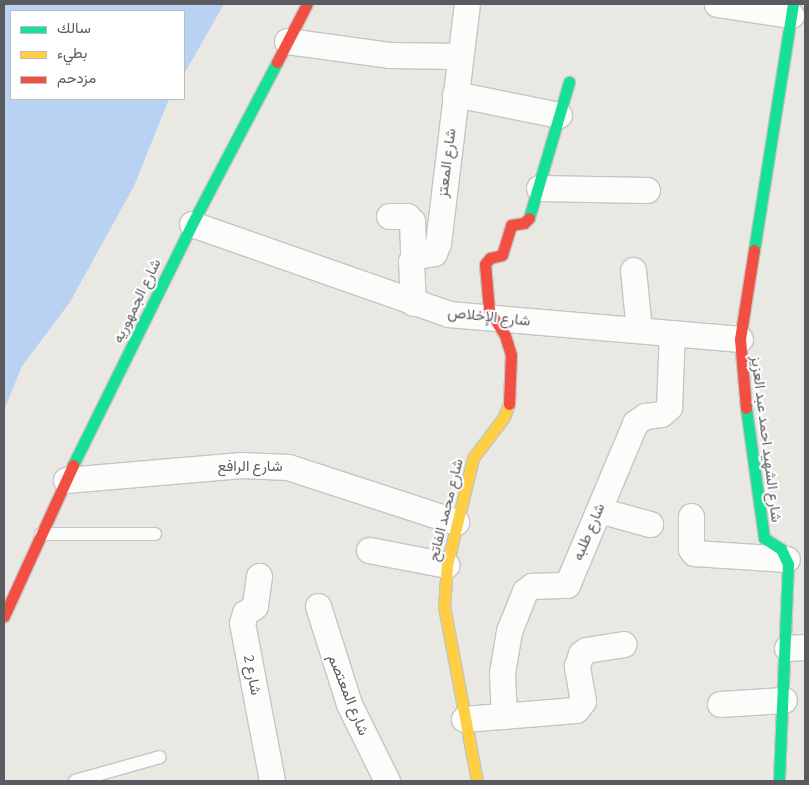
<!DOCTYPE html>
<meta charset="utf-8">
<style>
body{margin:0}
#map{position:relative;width:809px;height:785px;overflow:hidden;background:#e9e8e3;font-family:"Source Sans 3",Vazirmatn,sans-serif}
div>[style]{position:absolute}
.water>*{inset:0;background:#b9d1f2}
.roads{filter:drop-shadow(1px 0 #c5c5c3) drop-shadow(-1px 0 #c5c5c3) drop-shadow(0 1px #c5c5c3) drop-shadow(0 -1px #c5c5c3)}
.lane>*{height:12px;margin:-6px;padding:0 6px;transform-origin:6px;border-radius:6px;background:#fcfcfb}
.street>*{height:25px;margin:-12.5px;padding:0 12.5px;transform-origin:12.5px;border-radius:12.5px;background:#fcfcfb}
.fast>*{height:11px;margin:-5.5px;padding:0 5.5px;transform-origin:5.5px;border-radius:5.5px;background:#16e098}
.slow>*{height:11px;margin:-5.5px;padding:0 5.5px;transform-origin:5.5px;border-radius:5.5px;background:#ffcf43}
.jam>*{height:11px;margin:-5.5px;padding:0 5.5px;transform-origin:5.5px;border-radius:5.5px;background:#f24e42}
span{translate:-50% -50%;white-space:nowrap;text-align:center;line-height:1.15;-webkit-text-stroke:4px #fff;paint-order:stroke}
.street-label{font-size:15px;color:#595b60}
.frame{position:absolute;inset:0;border:5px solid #595b60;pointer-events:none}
.legend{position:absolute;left:10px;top:10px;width:175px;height:90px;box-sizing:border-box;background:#fff;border:1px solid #bdbdbf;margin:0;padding:6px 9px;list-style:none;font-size:15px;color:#595b60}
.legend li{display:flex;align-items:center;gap:10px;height:25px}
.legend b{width:25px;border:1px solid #bdbdbf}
</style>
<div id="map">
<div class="water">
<i style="clip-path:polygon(4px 4px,224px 4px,184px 74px,184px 11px,11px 11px,11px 99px,169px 99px,134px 186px,70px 302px,22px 366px,4px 410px)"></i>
</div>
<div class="roads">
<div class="lane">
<i style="left:41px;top:534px;width:114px"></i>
<i style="left:75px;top:781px;width:88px;rotate:-15.8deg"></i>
</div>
<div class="street">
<i style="left:717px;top:4px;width:75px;rotate:8.5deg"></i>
<i style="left:287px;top:41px;width:103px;rotate:7.8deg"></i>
<i style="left:389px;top:55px;width:71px;rotate:0.8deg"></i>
<i style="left:455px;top:94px;width:106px;rotate:11.4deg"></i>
<i style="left:539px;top:188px;width:108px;rotate:1.1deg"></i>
<i style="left:389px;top:216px;width:18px"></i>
<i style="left:407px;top:216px;width:7px;rotate:45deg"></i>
<i style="left:412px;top:221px;width:37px;rotate:88deg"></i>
<i style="left:192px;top:224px;width:272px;rotate:19.3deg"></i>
<i style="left:449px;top:314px;width:292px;rotate:4.9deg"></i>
<i style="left:633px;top:270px;width:60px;rotate:84.3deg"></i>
<i style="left:413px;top:303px;width:42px;rotate:-92.7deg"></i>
<i style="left:411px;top:261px;width:7px;rotate:-45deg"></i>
<i style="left:416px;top:256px;width:18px;rotate:-9deg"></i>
<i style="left:434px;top:253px;width:11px;rotate:-68deg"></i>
<i style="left:438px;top:243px;width:241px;rotate:-83.1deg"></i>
<i style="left:66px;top:480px;width:176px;rotate:-4.9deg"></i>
<i style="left:241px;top:465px;width:47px;rotate:2.4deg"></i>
<i style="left:288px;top:467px;width:177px;rotate:18.1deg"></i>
<i style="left:599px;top:510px;width:53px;rotate:15.4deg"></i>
<i style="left:691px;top:516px;width:33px;rotate:90deg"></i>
<i style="left:691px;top:549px;width:5px;rotate:53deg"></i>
<i style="left:694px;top:553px;width:93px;rotate:3.7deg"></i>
<i style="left:369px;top:550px;width:79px;rotate:10.9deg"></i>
<i style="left:259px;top:576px;width:30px;rotate:98deg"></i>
<i style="left:255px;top:606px;width:12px;rotate:145deg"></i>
<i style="left:245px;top:613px;width:10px;rotate:107deg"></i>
<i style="left:242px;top:623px;width:161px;rotate:79.2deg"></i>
<i style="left:318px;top:606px;width:103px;rotate:72.4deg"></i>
<i style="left:349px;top:704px;width:86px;rotate:63.7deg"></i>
<i style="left:787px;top:648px;width:18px;rotate:-3deg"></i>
<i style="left:720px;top:704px;width:64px;rotate:-3.6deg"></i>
<i style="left:504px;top:716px;width:43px;rotate:-92.7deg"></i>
<i style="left:502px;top:673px;width:43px;rotate:-80.5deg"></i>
<i style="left:509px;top:631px;width:43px;rotate:-68.2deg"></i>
<i style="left:525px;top:591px;width:9px;rotate:-36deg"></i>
<i style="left:532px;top:586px;width:35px;rotate:-2deg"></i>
<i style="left:567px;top:585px;width:176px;rotate:-67.2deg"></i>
<i style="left:635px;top:423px;width:12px;rotate:-35deg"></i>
<i style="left:645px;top:416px;width:16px;rotate:-7deg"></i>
<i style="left:661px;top:414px;width:11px;rotate:-41deg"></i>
<i style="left:669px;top:407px;width:74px;rotate:-87.7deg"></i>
<i style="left:464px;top:719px;width:112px;rotate:-4.6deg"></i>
<i style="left:576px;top:710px;width:11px;rotate:-52deg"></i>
<i style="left:583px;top:701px;width:36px;rotate:-100deg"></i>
<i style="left:577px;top:666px;width:13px;rotate:-72deg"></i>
<i style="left:581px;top:654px;width:6px;rotate:-39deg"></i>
<i style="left:586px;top:650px;width:38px;rotate:-9deg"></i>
</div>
<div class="fast">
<i style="left:529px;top:218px;width:142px;rotate:-73.6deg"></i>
<i style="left:754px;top:250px;width:249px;rotate:-81deg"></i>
<i style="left:746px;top:408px;width:131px;rotate:82.1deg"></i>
<i style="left:764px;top:538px;width:20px;rotate:33deg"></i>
<i style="left:781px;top:549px;width:17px;rotate:65deg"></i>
<i style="left:788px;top:564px;width:217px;rotate:92.4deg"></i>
<i style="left:73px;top:465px;width:269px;rotate:-63.7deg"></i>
<i style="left:192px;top:224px;width:183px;rotate:-62.3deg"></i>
</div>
<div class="slow">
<i style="left:477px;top:781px;width:177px;rotate:-100.7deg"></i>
<i style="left:444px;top:607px;width:42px;rotate:-85.9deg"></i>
<i style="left:447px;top:565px;width:110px;rotate:-76.3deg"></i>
<i style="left:473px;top:458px;width:51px;rotate:-52.9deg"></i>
<i style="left:504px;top:417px;width:14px;rotate:-69deg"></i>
</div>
<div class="jam">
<i style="left:277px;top:62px;width:65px;rotate:-62.7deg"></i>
<i style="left:509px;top:404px;width:49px;rotate:-87.7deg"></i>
<i style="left:511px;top:355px;width:21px;rotate:-107deg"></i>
<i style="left:505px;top:335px;width:30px;rotate:-123deg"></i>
<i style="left:489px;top:310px;width:46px;rotate:-95deg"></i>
<i style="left:485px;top:264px;width:8px;rotate:-50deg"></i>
<i style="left:490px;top:258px;width:12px;rotate:-14deg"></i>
<i style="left:502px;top:255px;width:31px;rotate:-73deg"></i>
<i style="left:511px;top:225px;width:13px;rotate:-9deg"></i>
<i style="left:524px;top:223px;width:7px;rotate:-45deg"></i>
<i style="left:746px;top:408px;width:69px;rotate:-95deg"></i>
<i style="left:740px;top:339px;width:90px;rotate:-81.1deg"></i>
<i style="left:4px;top:616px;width:166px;rotate:-65.4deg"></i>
</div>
</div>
<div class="street-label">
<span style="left:447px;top:163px;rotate:-83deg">شارع المعتز</span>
<span style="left:137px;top:301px;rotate:-64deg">شارع الجمهوريه</span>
<span style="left:489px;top:317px;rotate:6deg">شارع الإخلاص</span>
<span style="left:766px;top:439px;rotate:83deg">شارع الشهيد احمد عبد العزيز</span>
<span style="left:250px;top:467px">شارع الرافع</span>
<span style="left:446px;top:510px;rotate:-76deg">شارع محمد الفاتح</span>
<span style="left:589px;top:532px;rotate:-67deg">شارع طلبه</span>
<span style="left:252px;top:675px;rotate:79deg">شارع 2</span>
<span style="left:348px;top:695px;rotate:68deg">شارع المعتصم</span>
</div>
<div class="frame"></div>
<ul class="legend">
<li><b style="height:6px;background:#16e098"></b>سالك</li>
<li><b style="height:6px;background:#ffcf43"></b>بطيء</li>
<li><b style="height:6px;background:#f24e42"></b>مزدحم</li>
</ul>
</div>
